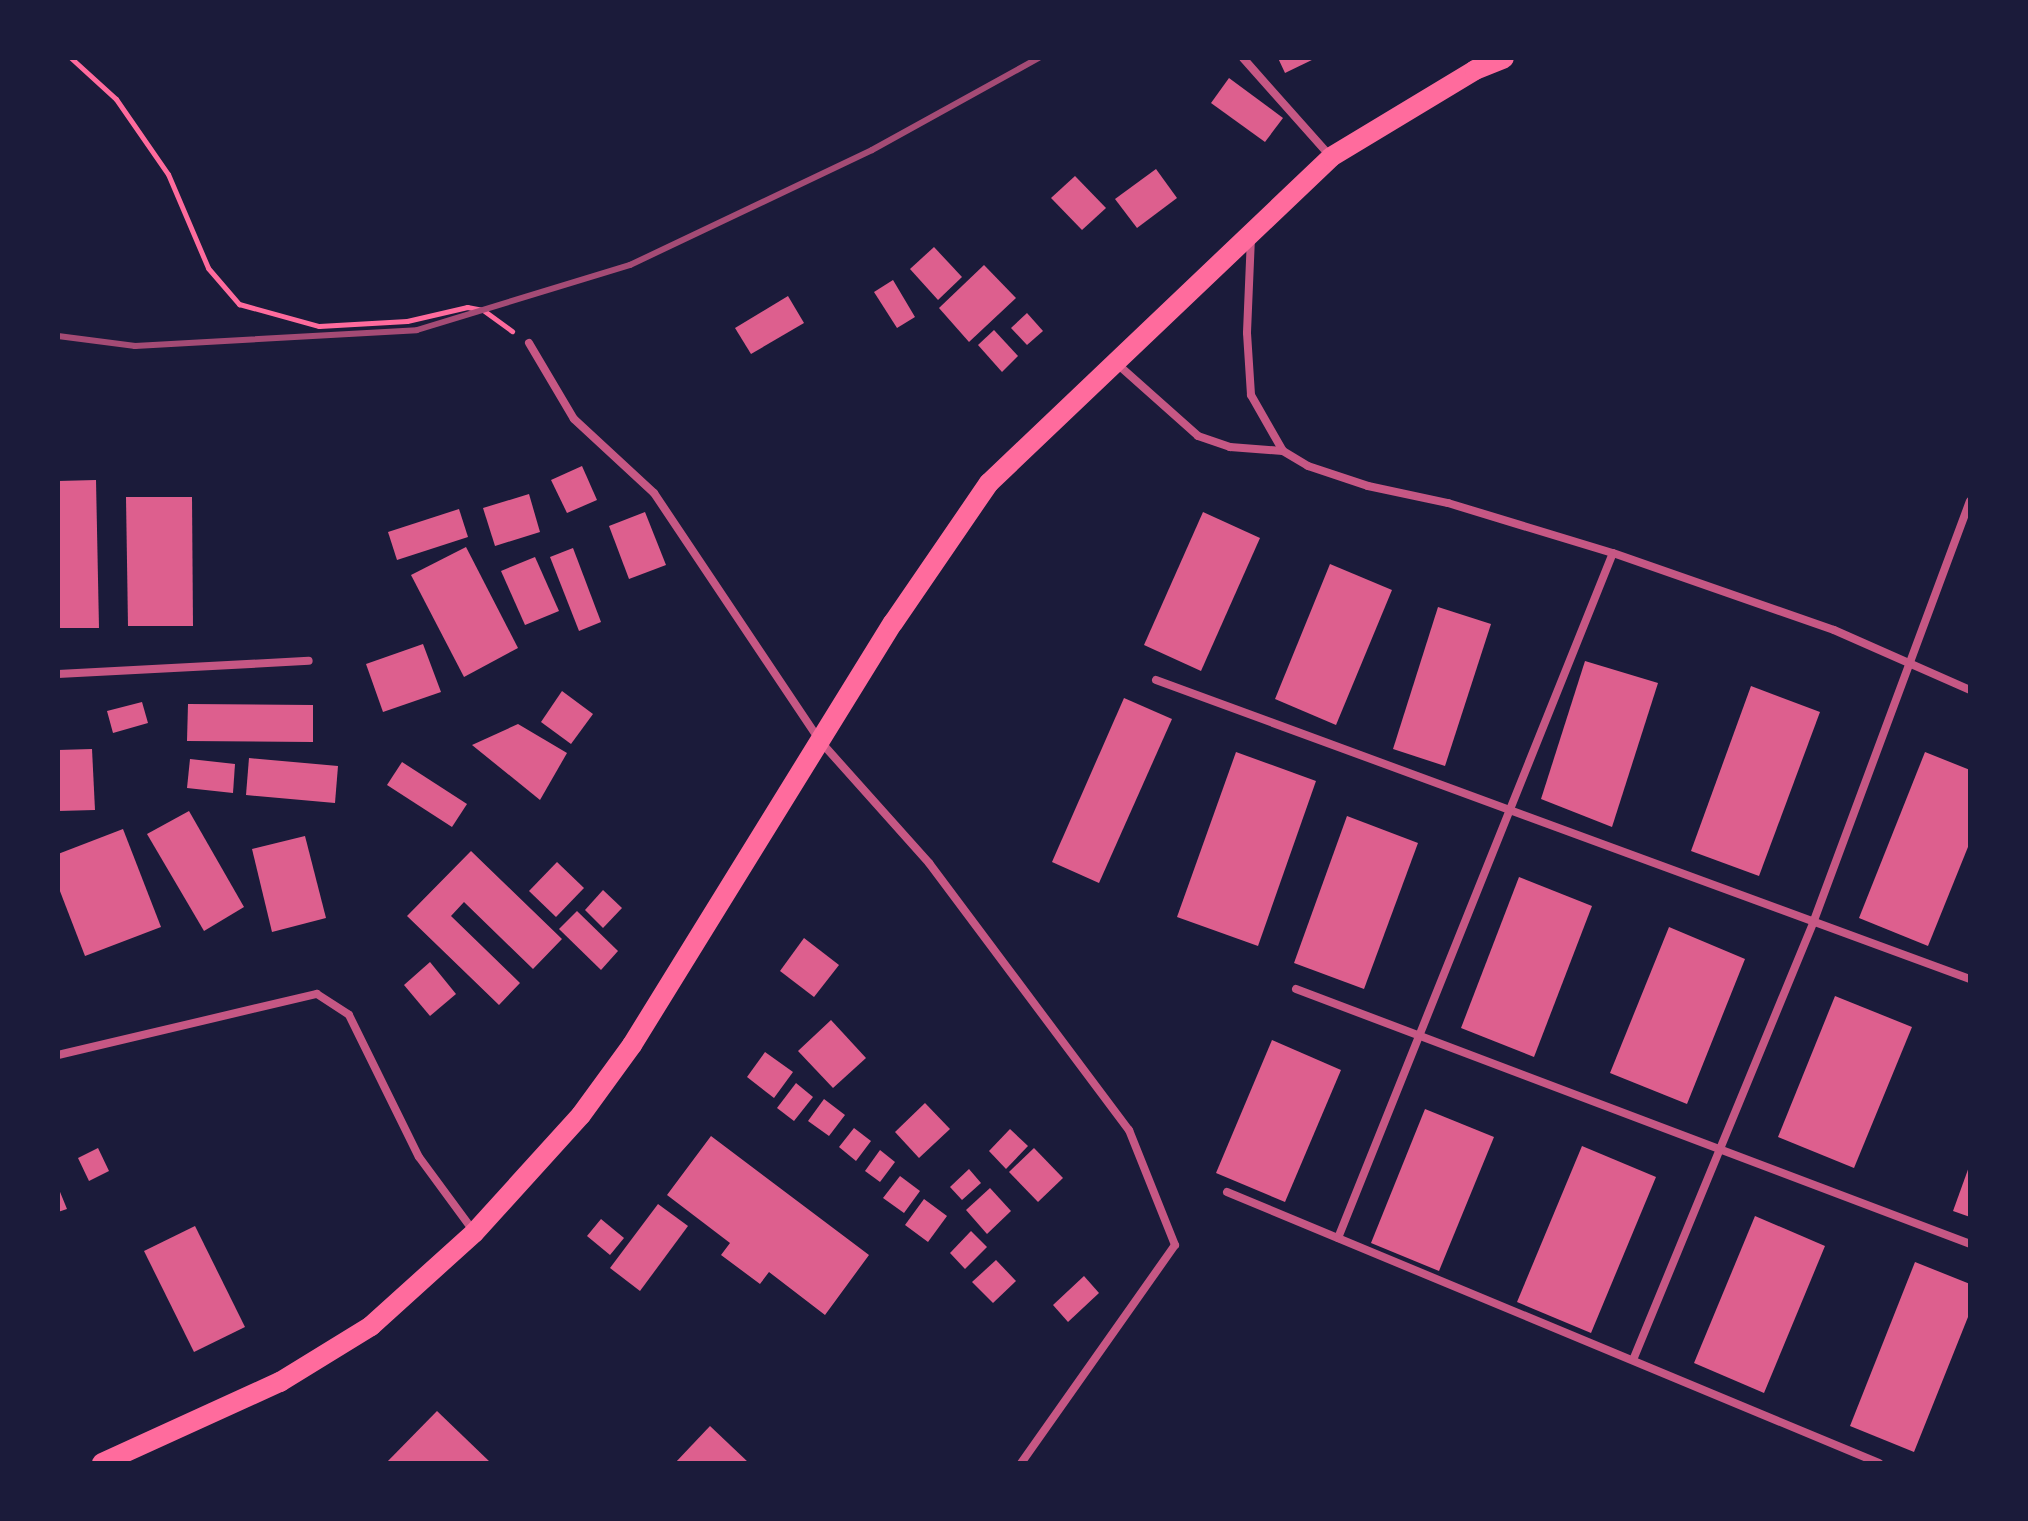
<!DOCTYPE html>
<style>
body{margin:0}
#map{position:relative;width:2028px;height:1521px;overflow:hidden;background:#1b1b3a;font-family:"Space Grotesk",sans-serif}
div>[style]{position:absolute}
.building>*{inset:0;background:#dd5f8e}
.path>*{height:5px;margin:-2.5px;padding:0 2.5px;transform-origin:2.5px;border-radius:2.5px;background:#ff6b9d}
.minor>*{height:8px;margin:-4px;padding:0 4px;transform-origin:4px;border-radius:4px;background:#c65784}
.primary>*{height:20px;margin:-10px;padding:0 10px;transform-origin:10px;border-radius:10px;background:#ff6b9d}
.rail>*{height:6px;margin:-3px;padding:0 3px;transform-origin:3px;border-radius:3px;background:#a44b75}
span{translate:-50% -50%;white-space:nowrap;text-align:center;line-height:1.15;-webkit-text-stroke:6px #1b1b3a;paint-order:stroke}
.frame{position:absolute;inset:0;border:60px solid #1b1b3a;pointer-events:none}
</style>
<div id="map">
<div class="building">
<i style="clip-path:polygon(1278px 58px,1316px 58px,1285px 73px)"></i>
<i style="clip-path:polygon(1229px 78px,1283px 118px,1265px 142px,1211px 103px)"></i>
<i style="clip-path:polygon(1156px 169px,1177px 198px,1137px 228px,1115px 199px)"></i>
<i style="clip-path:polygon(1075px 176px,1106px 208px,1082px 230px,1051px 198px)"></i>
<i style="clip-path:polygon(934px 247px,962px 277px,938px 300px,910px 269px)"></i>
<i style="clip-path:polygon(984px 265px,1016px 298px,969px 342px,939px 308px)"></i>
<i style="clip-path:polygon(893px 280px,915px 317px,897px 328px,874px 292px)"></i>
<i style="clip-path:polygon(788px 296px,804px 323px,751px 354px,735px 328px)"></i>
<i style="clip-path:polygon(1027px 313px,1043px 331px,1027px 345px,1011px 328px)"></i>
<i style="clip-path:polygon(994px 330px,1018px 356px,1002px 372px,978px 345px)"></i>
<i style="clip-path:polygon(582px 466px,597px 500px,567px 513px,551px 480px)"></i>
<i style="clip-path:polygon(96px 480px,99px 628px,58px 628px,58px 481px)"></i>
<i style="clip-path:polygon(529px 494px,540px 532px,495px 546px,483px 508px)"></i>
<i style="clip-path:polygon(126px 497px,192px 497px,193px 626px,128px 626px)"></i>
<i style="clip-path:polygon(459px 509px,468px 537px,397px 560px,388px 532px)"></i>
<i style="clip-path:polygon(645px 512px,666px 565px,629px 579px,609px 526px)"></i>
<i style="clip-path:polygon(1203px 512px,1260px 538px,1201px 671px,1144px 645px)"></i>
<i style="clip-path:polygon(466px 547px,518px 648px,464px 677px,411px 575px)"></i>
<i style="clip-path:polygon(573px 548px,601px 622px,579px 631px,550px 557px)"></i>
<i style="clip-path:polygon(535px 557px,559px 611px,525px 625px,501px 571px)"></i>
<i style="clip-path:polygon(1330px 564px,1392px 590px,1336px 725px,1275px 699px)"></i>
<i style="clip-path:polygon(1438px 607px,1491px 624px,1445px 766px,1393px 749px)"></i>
<i style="clip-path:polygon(423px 644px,441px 692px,383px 712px,366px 664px)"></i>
<i style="clip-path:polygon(1585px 661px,1658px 683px,1612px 827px,1541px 799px)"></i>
<i style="clip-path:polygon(1751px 686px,1820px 712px,1759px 876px,1691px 851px)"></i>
<i style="clip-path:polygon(562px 691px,593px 714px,571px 744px,541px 722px)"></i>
<i style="clip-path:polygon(1124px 698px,1172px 719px,1099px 883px,1052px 862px)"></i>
<i style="clip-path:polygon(142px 702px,148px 723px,113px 733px,107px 711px)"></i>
<i style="clip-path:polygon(188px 704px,313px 705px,313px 742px,187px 741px)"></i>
<i style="clip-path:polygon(518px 724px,567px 753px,540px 800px,472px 745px)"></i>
<i style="clip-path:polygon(92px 749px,95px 810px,58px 811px,58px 750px)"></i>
<i style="clip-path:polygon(1236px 752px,1316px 781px,1258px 946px,1177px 917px)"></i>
<i style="clip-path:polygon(1925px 752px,1970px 770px,1970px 842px,1928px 946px,1859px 918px)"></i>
<i style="clip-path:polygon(249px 758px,338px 766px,335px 803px,246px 795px)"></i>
<i style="clip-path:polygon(190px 759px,235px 764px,233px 793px,187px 788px)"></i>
<i style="clip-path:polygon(402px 762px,467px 804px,452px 827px,387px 785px)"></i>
<i style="clip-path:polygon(189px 811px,244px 907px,204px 931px,147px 834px)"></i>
<i style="clip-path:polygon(1347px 816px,1418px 843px,1364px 989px,1294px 963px)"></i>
<i style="clip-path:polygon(123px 829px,161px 927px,85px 956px,58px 886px,58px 854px)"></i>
<i style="clip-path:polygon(305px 836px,326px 918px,272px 932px,252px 849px)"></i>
<i style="clip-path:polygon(471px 851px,562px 939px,533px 969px,464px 902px,451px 916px,520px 983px,499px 1005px,407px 916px)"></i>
<i style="clip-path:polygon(557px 862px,584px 888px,556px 917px,529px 891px)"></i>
<i style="clip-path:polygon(1519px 877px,1592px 906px,1534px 1057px,1461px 1028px)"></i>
<i style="clip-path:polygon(603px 890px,622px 908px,603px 928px,585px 910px)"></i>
<i style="clip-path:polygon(577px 911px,618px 951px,601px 970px,559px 929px)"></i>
<i style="clip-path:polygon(1669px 927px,1745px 959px,1687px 1104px,1610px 1073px)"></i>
<i style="clip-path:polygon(804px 938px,839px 965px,814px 997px,780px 971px)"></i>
<i style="clip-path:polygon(430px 962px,456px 994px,430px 1016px,404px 985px)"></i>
<i style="clip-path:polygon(1835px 996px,1912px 1027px,1854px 1168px,1778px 1137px)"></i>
<i style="clip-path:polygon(831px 1020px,866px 1058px,833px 1088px,798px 1051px)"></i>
<i style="clip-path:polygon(1272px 1040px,1341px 1070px,1285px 1202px,1216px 1173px)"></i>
<i style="clip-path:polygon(765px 1052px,793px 1072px,774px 1098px,747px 1077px)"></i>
<i style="clip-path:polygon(796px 1083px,813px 1097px,794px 1121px,777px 1108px)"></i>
<i style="clip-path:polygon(824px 1099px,845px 1115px,829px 1136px,808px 1121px)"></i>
<i style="clip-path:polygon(925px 1103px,950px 1129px,919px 1158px,895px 1132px)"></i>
<i style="clip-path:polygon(1425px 1109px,1494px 1137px,1439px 1271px,1371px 1243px)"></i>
<i style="clip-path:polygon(854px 1128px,871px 1141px,856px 1161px,839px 1147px)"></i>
<i style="clip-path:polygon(1010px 1129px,1028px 1146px,1006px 1169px,989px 1151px)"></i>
<i style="clip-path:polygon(711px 1136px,869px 1255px,825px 1315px,769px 1272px,760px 1284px,721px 1255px,730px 1243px,667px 1195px)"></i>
<i style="clip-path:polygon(1582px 1146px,1656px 1177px,1591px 1333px,1517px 1302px)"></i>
<i style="clip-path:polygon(98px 1148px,109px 1171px,89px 1181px,78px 1158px)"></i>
<i style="clip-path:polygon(1034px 1148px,1063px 1178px,1038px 1202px,1009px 1172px)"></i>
<i style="clip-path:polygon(880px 1150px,895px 1162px,880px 1182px,865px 1171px)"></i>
<i style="clip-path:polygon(1970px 1164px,1970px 1217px,1953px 1211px)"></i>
<i style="clip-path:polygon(969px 1169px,981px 1183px,962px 1200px,950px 1187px)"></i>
<i style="clip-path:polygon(900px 1176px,920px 1191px,904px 1213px,883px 1198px)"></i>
<i style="clip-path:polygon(58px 1187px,67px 1209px,58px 1212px)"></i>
<i style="clip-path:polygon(990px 1188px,1011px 1211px,987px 1234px,966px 1210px)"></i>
<i style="clip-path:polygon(924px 1199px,947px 1216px,928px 1242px,905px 1225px)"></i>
<i style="clip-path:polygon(658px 1204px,688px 1226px,640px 1291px,610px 1268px)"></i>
<i style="clip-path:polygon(1755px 1216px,1825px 1246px,1764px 1393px,1694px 1363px)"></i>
<i style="clip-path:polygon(601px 1219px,624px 1238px,610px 1255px,587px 1236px)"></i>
<i style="clip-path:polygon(195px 1226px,245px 1327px,194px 1352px,144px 1251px)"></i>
<i style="clip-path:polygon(971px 1231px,987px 1247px,965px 1269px,950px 1253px)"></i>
<i style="clip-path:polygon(996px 1260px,1016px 1281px,993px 1303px,972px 1282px)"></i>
<i style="clip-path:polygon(1915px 1262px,1970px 1284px,1970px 1312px,1914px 1452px,1850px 1426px)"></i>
<i style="clip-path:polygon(1084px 1276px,1099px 1293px,1068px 1322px,1053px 1305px)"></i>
<i style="clip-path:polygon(437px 1411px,491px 1463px,386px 1463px)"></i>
<i style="clip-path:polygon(710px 1426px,749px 1463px,675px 1463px)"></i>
</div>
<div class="path">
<i style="left:71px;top:58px;width:61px;rotate:42.3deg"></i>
<i style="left:116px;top:99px;width:91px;rotate:55.3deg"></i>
<i style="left:168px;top:174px;width:102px;rotate:66.9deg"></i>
<i style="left:208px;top:268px;width:48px;rotate:49.3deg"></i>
<i style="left:239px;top:304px;width:83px;rotate:15.4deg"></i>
<i style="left:319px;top:326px;width:88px;rotate:-3.3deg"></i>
<i style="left:407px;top:321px;width:62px;rotate:-13.1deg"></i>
<i style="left:467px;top:307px;width:16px;rotate:11deg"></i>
<i style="left:483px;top:310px;width:36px;rotate:36deg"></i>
</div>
<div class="minor">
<i style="left:1243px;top:58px;width:131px;rotate:48.4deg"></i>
<i style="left:1251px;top:237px;width:96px;rotate:92.4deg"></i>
<i style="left:1247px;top:333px;width:62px;rotate:86.3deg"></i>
<i style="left:1251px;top:395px;width:64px;rotate:60.3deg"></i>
<i style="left:529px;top:343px;width:88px;rotate:59.4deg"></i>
<i style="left:574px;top:419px;width:109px;rotate:42.8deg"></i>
<i style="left:654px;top:493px;width:298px;rotate:56.2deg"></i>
<i style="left:820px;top:741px;width:164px;rotate:48.2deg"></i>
<i style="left:929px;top:863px;width:334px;rotate:53.2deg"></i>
<i style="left:1129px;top:1130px;width:124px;rotate:68.2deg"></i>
<i style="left:1175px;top:1245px;width:267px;rotate:125.2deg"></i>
<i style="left:1115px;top:362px;width:111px;rotate:41.7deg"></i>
<i style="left:1198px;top:436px;width:34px;rotate:19deg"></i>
<i style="left:1230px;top:447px;width:53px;rotate:4.3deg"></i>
<i style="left:1283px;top:451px;width:29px;rotate:31deg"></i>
<i style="left:1308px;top:466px;width:63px;rotate:18.4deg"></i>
<i style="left:1368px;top:486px;width:82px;rotate:12deg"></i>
<i style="left:1448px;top:503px;width:172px;rotate:16.9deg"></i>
<i style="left:1613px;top:553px;width:234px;rotate:19.2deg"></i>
<i style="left:1834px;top:630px;width:149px;rotate:23.8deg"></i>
<i style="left:58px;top:674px;width:251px;rotate:-3deg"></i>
<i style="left:1156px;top:680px;width:867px;rotate:20.17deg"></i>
<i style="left:1296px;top:989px;width:721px;rotate:20.72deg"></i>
<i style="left:58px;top:1055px;width:266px;rotate:-13.3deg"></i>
<i style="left:317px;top:994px;width:38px;rotate:33deg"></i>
<i style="left:349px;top:1015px;width:158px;rotate:63.8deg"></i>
<i style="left:419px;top:1157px;width:93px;rotate:53.7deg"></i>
<i style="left:1227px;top:1192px;width:706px;rotate:22.57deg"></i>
<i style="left:1338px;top:1238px;width:738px;rotate:-68.13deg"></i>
<i style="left:1633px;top:1360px;width:473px;rotate:-67.6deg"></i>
<i style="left:1813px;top:923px;width:450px;rotate:-69.6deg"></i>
</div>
<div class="primary">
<i style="left:102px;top:1463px;width:196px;rotate:-24.5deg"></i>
<i style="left:280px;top:1382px;width:107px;rotate:-31.6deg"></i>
<i style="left:371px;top:1326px;width:139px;rotate:-42.1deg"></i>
<i style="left:474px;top:1233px;width:159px;rotate:-47.8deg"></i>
<i style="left:581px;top:1115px;width:87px;rotate:-53.9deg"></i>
<i style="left:632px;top:1045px;width:496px;rotate:-58.3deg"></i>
<i style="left:893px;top:623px;width:170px;rotate:-55.6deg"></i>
<i style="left:989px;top:483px;width:472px;rotate:-43.6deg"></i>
<i style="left:1331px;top:157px;width:168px;rotate:-31.1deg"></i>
<i style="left:1475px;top:70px;width:31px;rotate:-22deg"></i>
</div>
<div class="rail">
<i style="left:58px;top:336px;width:78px;rotate:7.4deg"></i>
<i style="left:135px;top:346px;width:282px;rotate:-3.2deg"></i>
<i style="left:417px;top:330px;width:223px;rotate:-17deg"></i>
<i style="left:630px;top:265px;width:268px;rotate:-25.4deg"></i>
<i style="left:872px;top:150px;width:191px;rotate:-28.9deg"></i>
</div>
<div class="frame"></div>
</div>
